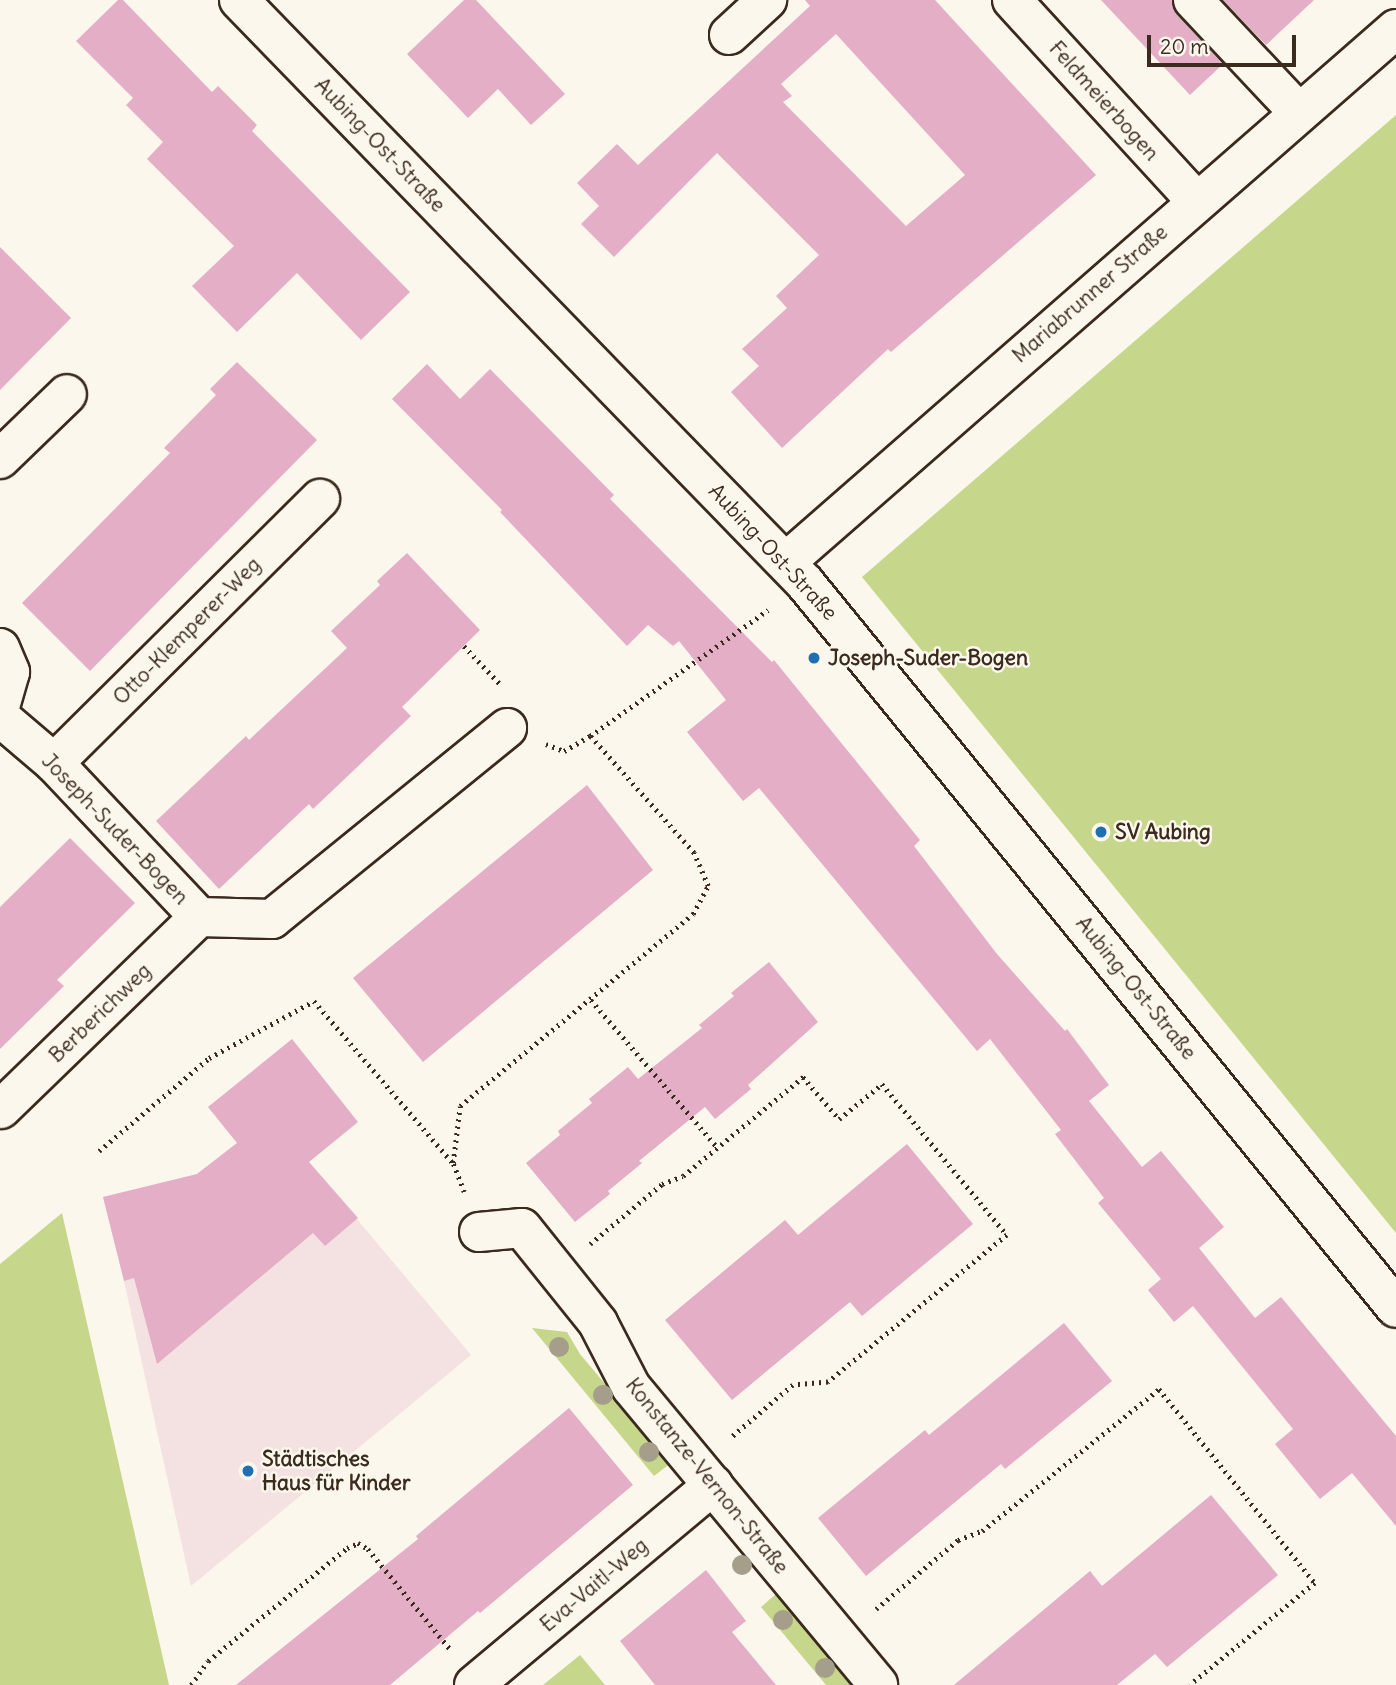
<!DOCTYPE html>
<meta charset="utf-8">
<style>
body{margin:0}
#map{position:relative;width:1396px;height:1685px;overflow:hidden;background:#fbf7ec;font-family:Delius,sans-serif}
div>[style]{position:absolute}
.built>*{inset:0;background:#f4e1e1}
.green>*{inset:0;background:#c6d68a}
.building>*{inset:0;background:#e4aec6}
.path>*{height:4.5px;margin-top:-2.25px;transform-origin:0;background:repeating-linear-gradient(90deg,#3b2a1e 0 2px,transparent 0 7px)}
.roads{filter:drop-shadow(2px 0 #3b2a1e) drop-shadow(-2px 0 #3b2a1e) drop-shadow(0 2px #3b2a1e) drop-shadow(0 -2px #3b2a1e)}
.minor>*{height:38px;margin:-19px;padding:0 19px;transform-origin:19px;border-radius:19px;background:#fbf7ec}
.trees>*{width:20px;height:20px;margin:-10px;border-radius:50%;background:#a59e8a}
.dots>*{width:19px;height:19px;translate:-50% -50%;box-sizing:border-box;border:4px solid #fbf7ec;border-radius:50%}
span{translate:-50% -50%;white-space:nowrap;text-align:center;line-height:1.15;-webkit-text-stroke:5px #fbf7ec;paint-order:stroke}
.street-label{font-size:21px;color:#3b2a1e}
.poi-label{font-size:21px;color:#3b2a1e;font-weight:700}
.left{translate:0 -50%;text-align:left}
.scale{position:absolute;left:1147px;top:35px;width:149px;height:32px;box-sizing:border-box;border:4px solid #3b2a1e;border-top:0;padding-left:9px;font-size:21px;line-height:24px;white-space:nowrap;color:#3b2a1e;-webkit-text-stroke:5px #fbf7ec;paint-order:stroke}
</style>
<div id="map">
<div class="built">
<i style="clip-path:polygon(237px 1143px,276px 1189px,309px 1162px,471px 1355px,191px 1586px,124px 1281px,103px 1197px,169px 1181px,179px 1188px)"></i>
</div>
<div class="green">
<i style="clip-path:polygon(1396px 115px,1396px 1233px,862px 577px)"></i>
<i style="clip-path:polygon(62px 1213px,169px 1685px,0 1685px,0 1264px)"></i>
<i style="clip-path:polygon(532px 1328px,567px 1332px,580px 1354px,671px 1463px,654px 1476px)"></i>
<i style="clip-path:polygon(777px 1593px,853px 1685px,826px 1685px,761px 1607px)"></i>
<i style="clip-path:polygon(580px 1655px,605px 1685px,543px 1685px)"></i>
</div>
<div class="building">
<i style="clip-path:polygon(118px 0,123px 0,212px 92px,218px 86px,257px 125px,252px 131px,410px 292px,361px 340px,297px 273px,237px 332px,192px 286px,234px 246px,147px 159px,163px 142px,126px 105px,133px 98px,76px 41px)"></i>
<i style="clip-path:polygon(464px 0,476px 0,565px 94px,531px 125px,498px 89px,468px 118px,407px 54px)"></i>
<i style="clip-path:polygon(evenodd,805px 0,935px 0,1096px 175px,891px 352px,888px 349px,782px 448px,731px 392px,759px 366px,742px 349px,787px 308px,776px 296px,819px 255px,717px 153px,614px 257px,581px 224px,599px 206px,577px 183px,617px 144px,638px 165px,810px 6px,805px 0,836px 34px,965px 175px,906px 226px,783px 102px,792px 96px,781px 84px,836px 34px)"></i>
<i style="clip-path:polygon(1101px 0,1172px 0,1177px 15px,1223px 64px,1190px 95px)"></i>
<i style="clip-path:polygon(1223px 0,1314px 0,1266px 45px)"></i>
<i style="clip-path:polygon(0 247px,71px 318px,0 390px)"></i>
<i style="clip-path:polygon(237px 362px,317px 440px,90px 671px,22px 603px,170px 453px,164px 448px,216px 395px,210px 389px)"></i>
<i style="clip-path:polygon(427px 364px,460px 399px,490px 369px,614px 495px,610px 499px,772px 662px,774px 660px,920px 840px,914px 846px,997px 954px,1065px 1031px,1067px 1029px,1109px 1085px,1089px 1101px,1142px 1167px,1161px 1151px,1224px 1227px,1199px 1248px,1255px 1318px,1281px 1297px,1396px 1436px,1396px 1526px,1352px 1473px,1320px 1499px,1275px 1444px,1293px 1429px,1193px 1306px,1174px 1322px,1148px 1290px,1161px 1279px,1098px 1203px,1104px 1198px,1055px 1134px,1061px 1130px,990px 1039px,977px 1051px,759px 788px,743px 801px,687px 732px,726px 700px,679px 641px,673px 646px,648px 625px,627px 646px,500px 512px,502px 510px,392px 399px)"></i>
<i style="clip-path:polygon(407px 553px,480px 630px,402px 707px,411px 716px,313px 809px,309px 804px,219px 889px,156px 821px,246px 736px,249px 740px,347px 648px,331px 631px,380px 585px,377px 581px)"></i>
<i style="clip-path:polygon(587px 785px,653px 870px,423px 1062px,353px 978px)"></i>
<i style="clip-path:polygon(70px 838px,135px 903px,57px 980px,64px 986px,0 1049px,0 907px)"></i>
<i style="clip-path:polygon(769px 962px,818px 1022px,748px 1085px,751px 1089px,715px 1119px,705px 1107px,639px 1161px,642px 1163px,608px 1191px,610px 1194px,575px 1222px,526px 1163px,560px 1135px,558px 1131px,592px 1103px,589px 1099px,628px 1067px,638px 1079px,702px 1028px,699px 1025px,734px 996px,731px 993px)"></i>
<i style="clip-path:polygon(292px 1039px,358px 1122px,309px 1162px,358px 1218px,325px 1246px,313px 1233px,157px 1364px,134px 1278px,124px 1281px,103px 1197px,197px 1174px,237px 1143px,208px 1107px)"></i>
<i style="clip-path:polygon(907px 1144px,973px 1224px,862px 1316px,850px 1302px,732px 1400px,665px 1320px,785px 1220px,798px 1235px)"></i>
<i style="clip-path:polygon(1064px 1323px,1112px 1381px,1005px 1469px,1001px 1464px,866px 1576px,818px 1518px,925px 1430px,929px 1435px)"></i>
<i style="clip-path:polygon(569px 1408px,633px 1485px,480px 1613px,478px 1611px,390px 1685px,236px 1685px,418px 1539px,416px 1536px)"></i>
<i style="clip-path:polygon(1211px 1495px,1278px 1575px,1167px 1667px,1155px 1654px,1117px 1685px,954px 1685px,1090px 1571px,1102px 1586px)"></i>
<i style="clip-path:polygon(706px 1570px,746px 1621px,732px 1632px,776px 1685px,655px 1685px,620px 1641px)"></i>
</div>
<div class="path">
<i style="left:464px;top:646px;width:54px;rotate:46.5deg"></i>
<i style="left:546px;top:744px;width:19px;rotate:21deg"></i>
<i style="left:564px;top:751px;width:30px;rotate:-30deg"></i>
<i style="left:590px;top:736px;width:218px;rotate:-35.3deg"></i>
<i style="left:591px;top:1000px;width:194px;rotate:49.4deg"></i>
<i style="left:99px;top:1151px;width:144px;rotate:-40.2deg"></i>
<i style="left:209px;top:1058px;width:119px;rotate:-28.5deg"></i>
<i style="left:314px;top:1001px;width:212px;rotate:49.4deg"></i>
<i style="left:464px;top:1192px;width:31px;rotate:-111deg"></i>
<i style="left:453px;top:1163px;width:57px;rotate:-83deg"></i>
<i style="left:460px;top:1106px;width:302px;rotate:-39.5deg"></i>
<i style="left:693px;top:914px;width:32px;rotate:-62deg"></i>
<i style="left:708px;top:886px;width:36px;rotate:-113deg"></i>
<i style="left:694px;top:853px;width:157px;rotate:-131.6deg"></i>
<i style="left:590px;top:1244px;width:94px;rotate:-39.8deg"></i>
<i style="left:662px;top:1184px;width:22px;rotate:-21deg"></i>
<i style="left:683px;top:1176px;width:156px;rotate:-39.5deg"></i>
<i style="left:803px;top:1077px;width:55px;rotate:49.4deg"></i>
<i style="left:839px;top:1119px;width:55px;rotate:-39.1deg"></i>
<i style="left:882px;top:1084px;width:196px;rotate:50.4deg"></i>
<i style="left:1007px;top:1235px;width:232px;rotate:140.6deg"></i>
<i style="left:828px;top:1382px;width:35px;rotate:175deg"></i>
<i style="left:793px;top:1385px;width:79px;rotate:139.6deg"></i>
<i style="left:876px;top:1609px;width:107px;rotate:-40.1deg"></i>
<i style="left:958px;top:1540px;width:26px;rotate:-21deg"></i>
<i style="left:982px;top:1531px;width:227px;rotate:-38.7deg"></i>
<i style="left:1159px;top:1389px;width:249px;rotate:51.2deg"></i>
<i style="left:1315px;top:1583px;width:161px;rotate:140.8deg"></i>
<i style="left:191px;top:1685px;width:29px;rotate:-55deg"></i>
<i style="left:208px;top:1661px;width:179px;rotate:-39.1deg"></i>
<i style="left:347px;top:1548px;width:12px;rotate:-24deg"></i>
<i style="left:358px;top:1543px;width:12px;rotate:31deg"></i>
<i style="left:368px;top:1549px;width:129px;rotate:50.6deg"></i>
</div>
<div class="roads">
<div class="minor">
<i style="left:239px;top:0;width:813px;rotate:45.85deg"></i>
<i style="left:805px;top:583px;width:935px;rotate:50.81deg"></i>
<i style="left:1012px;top:0;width:273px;rotate:47.5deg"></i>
<i style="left:1193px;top:0;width:155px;rotate:46.8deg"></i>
<i style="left:729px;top:35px;width:52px;rotate:-42.6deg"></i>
<i style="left:0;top:459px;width:93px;rotate:-44.1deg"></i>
<i style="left:786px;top:562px;width:810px;rotate:-41.15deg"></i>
<i style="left:0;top:648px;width:26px;rotate:67deg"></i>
<i style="left:10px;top:672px;width:37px;rotate:106deg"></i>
<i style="left:0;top:717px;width:71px;rotate:40.4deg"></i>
<i style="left:54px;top:763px;width:212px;rotate:46.7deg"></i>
<i style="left:199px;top:917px;width:73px;rotate:1.6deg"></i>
<i style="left:272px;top:919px;width:303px;rotate:-39.1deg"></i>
<i style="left:54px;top:763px;width:375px;rotate:-44.8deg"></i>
<i style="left:1px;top:1109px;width:276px;rotate:-44.1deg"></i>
<i style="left:479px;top:1232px;width:43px;rotate:-5.3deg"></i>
<i style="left:522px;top:1228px;width:122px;rotate:51.3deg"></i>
<i style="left:598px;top:1323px;width:72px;rotate:62.7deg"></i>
<i style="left:631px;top:1387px;width:387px;rotate:50.3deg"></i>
<i style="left:474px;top:1685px;width:312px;rotate:-39.9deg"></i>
</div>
</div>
<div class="trees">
<i style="left:559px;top:1347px"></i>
<i style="left:603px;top:1395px"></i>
<i style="left:649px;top:1452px"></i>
<i style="left:742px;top:1565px"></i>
<i style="left:783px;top:1620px"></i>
<i style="left:825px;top:1668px"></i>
</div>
<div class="dots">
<i style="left:814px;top:658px;background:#1f6fb2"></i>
<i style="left:1101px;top:832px;background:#1f6fb2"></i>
<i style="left:248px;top:1471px;background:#1f6fb2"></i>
</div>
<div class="street-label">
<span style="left:1104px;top:101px;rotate:48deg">Feldmeierbogen</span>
<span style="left:380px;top:145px;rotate:46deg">Aubing-Ost-Straße</span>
<span style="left:1090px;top:294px;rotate:-41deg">Mariabrunner Straße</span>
<span style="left:773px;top:552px;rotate:47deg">Aubing-Ost-Straße</span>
<span style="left:187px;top:631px;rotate:-45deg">Otto-Klemperer-Weg</span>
<span style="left:115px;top:829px;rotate:46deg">Joseph-Suder-Bogen</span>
<span style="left:1136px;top:988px;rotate:51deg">Aubing-Ost-Straße</span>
<span style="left:100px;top:1013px;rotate:-44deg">Berberichweg</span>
<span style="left:707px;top:1476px;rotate:51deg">Konstanze-Vernon-Straße</span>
<span style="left:594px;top:1585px;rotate:-40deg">Eva-Vaitl-Weg</span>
</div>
<div class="poi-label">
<span class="left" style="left:828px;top:658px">Joseph-Suder-Bogen</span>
<span class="left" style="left:1115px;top:832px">SV Aubing</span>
<span class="left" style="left:262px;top:1471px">Städtisches<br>Haus für Kinder</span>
</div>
<div class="scale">20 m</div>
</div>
